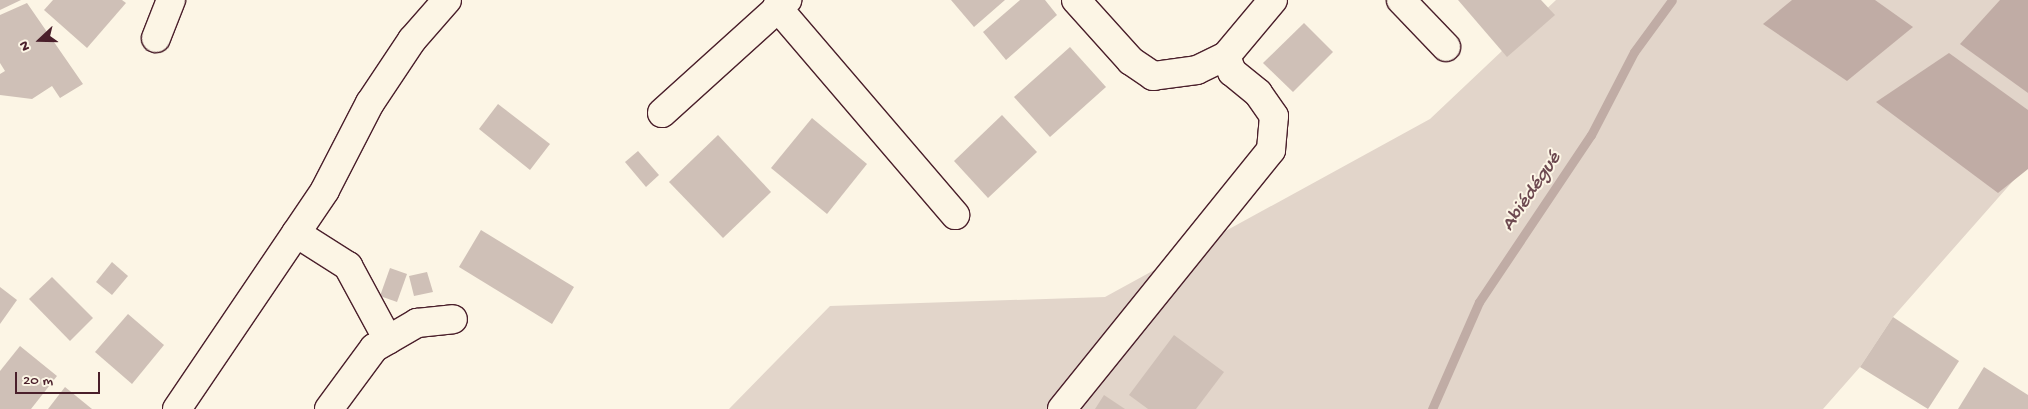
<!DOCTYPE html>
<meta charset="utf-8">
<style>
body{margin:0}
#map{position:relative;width:2028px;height:409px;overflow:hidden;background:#fcf5e5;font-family:"Gochi Hand",sans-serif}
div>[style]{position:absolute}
.green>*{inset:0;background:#e2d5ca}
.water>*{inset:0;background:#c0aca5}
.stream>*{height:9px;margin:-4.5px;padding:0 4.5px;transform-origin:4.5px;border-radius:4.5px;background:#c0aca5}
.building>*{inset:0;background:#cfc0b7}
.roads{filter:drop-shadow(1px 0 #4a1f2b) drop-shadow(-1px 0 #4a1f2b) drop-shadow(0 1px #4a1f2b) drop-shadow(0 -1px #4a1f2b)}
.street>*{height:28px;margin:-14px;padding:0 14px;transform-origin:14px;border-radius:14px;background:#fcf5e5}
span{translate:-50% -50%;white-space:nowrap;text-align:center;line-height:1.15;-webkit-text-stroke:4px #fcf5e5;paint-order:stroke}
.water-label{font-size:20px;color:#6d4950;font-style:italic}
.north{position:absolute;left:15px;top:15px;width:50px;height:50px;-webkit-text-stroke:4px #fcf5e5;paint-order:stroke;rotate:249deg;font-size:14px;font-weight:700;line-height:20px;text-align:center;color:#4a1f2b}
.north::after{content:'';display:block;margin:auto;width:18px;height:22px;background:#4a1f2b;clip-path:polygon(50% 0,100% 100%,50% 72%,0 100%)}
.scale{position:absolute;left:15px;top:372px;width:85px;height:22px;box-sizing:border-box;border:2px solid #4a1f2b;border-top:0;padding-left:6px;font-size:15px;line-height:18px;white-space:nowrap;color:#4a1f2b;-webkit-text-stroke:4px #fcf5e5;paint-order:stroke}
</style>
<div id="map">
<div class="green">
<i style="clip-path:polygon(1556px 0,2028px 0,2028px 164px,1893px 317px,1860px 367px,1823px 409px,729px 409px,830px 306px,1105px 297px,1430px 119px)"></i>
</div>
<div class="water">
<i style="clip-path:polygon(1792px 0,1875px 0,1913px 27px,1847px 81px,1763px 24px)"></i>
<i style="clip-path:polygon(2000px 0,2028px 0,2028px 93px,1960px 44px)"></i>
<i style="clip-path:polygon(1949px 53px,2028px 110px,2028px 169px,1998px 193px,1876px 102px)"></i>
</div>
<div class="stream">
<i style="left:1432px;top:409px;width:117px;rotate:-66.3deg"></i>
<i style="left:1479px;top:302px;width:201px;rotate:-56.2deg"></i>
<i style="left:1591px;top:135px;width:93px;rotate:-62.6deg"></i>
<i style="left:1634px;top:52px;width:64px;rotate:-53.8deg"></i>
</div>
<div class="building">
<i style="clip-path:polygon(0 0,21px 0,0 10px)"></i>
<i style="clip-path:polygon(53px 0,122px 0,126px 3px,87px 48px,44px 10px)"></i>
<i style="clip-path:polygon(951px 0,1005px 0,974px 27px)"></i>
<i style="clip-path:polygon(1020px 0,1045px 0,1057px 15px,1006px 60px,983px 32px)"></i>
<i style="clip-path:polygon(1458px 0,1541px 0,1555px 15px,1507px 57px)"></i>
<i style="clip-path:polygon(27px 3px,83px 84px,60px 98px,52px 86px,32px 99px,0 95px,0 74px,5px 71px,0 63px,0 15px)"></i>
<i style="clip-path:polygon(1304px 23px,1333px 52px,1293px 92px,1263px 63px)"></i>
<i style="clip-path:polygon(1070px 47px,1106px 87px,1050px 137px,1014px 97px)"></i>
<i style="clip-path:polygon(498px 104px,550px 144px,530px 170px,479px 129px)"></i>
<i style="clip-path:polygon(1002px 115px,1037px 152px,988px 198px,954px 161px)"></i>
<i style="clip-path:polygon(812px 118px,867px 164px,827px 214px,771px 168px)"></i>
<i style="clip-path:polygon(718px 135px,771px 192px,723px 238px,669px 182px)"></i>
<i style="clip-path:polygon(638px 151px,659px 175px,646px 187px,625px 162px)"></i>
<i style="clip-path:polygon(481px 230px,574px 287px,552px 324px,459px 267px)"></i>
<i style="clip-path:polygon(112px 262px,128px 276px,112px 295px,96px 282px)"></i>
<i style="clip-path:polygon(390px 268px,407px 274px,397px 302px,380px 296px)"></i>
<i style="clip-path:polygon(427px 272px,433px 292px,414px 296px,409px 276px)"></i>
<i style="clip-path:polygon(52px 277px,93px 318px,70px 341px,29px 299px)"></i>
<i style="clip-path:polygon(0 287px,17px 300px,0 324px)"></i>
<i style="clip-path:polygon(128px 314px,164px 345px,132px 384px,95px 352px)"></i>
<i style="clip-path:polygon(1893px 317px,1959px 361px,1928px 409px,1860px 367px)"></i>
<i style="clip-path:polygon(1174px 335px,1224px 372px,1196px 409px,1148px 409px,1129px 395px)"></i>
<i style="clip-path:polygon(20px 346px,57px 376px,31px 409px,0 409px,0 371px)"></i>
<i style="clip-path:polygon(1984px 367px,2028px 395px,2028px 409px,1958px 409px)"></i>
<i style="clip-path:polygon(65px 387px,92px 409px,48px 409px)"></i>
<i style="clip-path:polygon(1104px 395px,1125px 409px,1095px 409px)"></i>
</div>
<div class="roads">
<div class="street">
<i style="left:1076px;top:0;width:82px;rotate:48deg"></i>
<i style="left:1131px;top:61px;width:27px;rotate:34deg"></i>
<i style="left:1153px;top:76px;width:44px;rotate:-7.8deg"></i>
<i style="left:1197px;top:70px;width:32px;rotate:-26deg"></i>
<i style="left:1401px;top:0;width:65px;rotate:46.2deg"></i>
<i style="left:777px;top:7px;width:274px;rotate:49.4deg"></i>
<i style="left:156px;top:38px;width:41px;rotate:-68.5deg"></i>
<i style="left:662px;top:113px;width:169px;rotate:-42.1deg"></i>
<i style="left:296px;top:233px;width:62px;rotate:32.4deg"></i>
<i style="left:348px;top:266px;width:84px;rotate:61.6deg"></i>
<i style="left:177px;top:409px;width:264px;rotate:-55.9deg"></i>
<i style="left:325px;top:190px;width:98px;rotate:-62.7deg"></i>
<i style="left:370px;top:103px;width:76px;rotate:-56.3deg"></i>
<i style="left:412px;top:40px;width:53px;rotate:-48.8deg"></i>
<i style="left:329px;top:409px;width:76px;rotate:-53.6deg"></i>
<i style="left:374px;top:348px;width:50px;rotate:-30.2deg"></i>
<i style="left:417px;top:323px;width:36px;rotate:-6deg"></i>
<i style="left:1062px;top:409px;width:333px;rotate:-51.1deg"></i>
<i style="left:1271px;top:150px;width:34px;rotate:-85deg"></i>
<i style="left:1274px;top:116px;width:28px;rotate:-125deg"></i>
<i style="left:1258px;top:93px;width:33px;rotate:-141deg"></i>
<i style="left:1232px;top:72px;width:17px;rotate:-111deg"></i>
<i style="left:1226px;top:56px;width:73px;rotate:-50deg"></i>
</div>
</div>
<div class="water-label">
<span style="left:1532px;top:192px;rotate:-56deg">Abiédégué</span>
</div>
<div class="north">N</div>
<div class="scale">20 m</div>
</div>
